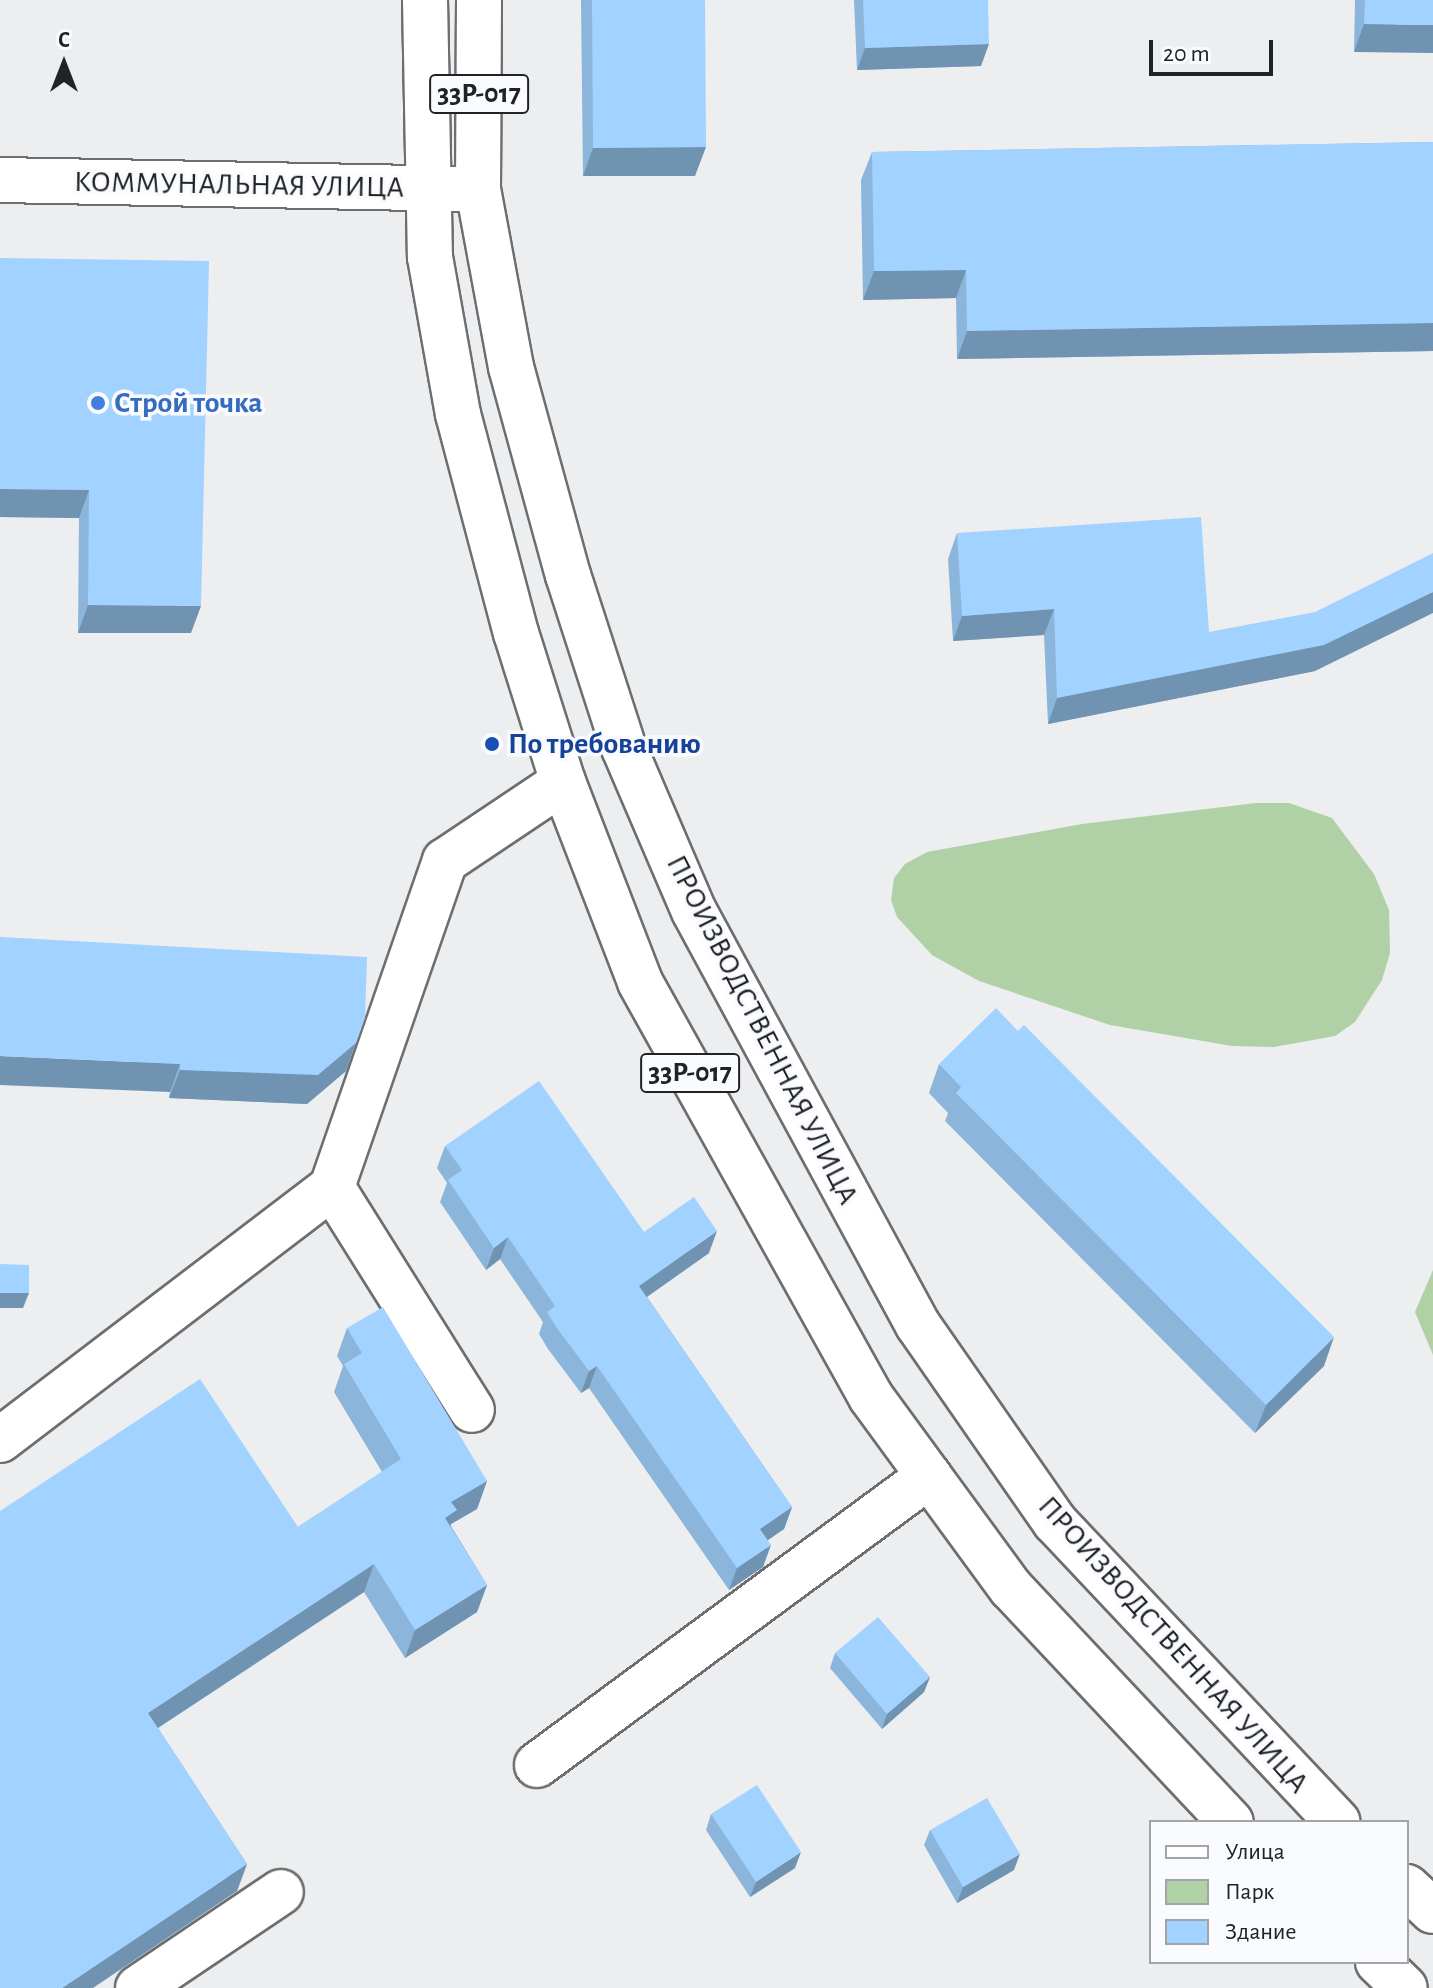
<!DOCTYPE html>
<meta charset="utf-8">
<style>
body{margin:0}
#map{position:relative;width:1433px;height:1988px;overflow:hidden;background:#eceef0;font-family:"Alegreya Sans",sans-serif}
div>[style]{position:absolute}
.green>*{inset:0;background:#b0d1a5}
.roads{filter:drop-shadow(2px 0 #6c6e70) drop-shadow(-2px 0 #6c6e70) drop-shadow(0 2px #6c6e70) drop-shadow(0 -2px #6c6e70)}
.minor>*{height:44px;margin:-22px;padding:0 22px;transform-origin:22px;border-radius:22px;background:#fff}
.highway>*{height:44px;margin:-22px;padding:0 22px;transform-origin:22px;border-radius:22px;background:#fff}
.wall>*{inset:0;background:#8bb5db}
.shaded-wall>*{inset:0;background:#7193b2}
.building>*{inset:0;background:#a2d2ff}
.dots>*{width:22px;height:22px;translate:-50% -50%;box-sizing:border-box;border:4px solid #f9fbfe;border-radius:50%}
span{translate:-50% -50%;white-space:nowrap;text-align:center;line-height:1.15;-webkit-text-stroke:7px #f9fbfe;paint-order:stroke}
.shield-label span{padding:2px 6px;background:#f9fbfe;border:2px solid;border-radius:6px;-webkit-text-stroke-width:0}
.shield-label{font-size:28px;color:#212223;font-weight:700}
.street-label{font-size:30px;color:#212223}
.shop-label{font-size:30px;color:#366cbe;font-weight:700}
.left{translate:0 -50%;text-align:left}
.transit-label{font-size:30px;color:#164399;font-weight:700}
.legend{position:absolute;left:1149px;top:1820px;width:260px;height:144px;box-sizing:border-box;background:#f9fbfe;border:2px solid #a3a4a6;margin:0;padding:10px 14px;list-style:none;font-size:24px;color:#212223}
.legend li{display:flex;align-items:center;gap:16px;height:40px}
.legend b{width:40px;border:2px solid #a3a4a6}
.north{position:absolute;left:24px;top:24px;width:80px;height:80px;-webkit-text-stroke:6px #f9fbfe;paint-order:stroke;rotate:0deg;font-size:22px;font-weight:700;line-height:32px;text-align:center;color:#212223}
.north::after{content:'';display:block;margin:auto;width:28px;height:36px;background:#212223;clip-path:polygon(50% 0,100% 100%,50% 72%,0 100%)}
.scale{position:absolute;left:1149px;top:40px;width:124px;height:36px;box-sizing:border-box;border:4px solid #212223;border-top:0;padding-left:10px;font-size:24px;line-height:28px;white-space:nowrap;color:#212223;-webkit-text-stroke:6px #f9fbfe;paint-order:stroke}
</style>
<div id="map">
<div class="green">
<i style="clip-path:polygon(1256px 803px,1289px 803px,1332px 818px,1374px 874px,1389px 910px,1390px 953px,1382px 980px,1355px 1022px,1335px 1036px,1274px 1047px,1232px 1046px,1110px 1025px,979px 981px,932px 955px,897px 917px,891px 900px,894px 878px,905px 864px,927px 852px,1082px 824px)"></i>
<i style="clip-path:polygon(1433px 1270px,1433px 1355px,1415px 1312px)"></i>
</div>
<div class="roads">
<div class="minor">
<i style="left:0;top:180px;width:478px;rotate:1.1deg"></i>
<i style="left:332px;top:1187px;width:263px;rotate:57.9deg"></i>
<i style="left:0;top:1440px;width:417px;rotate:-37.3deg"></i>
<i style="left:332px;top:1187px;width:345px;rotate:-70.9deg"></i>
<i style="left:445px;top:861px;width:142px;rotate:-33.8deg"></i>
<i style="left:537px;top:1765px;width:487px;rotate:-36.4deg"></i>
<i style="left:138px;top:1988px;width:172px;rotate:-33.9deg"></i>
</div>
<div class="highway">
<i style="left:425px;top:0;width:257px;rotate:88.9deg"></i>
<i style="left:430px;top:257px;width:159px;rotate:79.9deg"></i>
<i style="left:458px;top:414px;width:227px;rotate:75.2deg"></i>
<i style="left:516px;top:633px;width:156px;rotate:72.5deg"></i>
<i style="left:563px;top:782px;width:214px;rotate:68.9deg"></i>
<i style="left:640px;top:982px;width:475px;rotate:60.9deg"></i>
<i style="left:871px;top:1397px;width:237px;rotate:53.8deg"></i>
<i style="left:1011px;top:1588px;width:321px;rotate:46.8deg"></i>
<i style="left:479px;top:0;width:189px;rotate:90.3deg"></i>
<i style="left:478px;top:189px;width:181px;rotate:79.5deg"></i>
<i style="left:511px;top:367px;width:216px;rotate:74.7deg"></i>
<i style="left:568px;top:575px;width:182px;rotate:72.1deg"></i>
<i style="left:624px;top:748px;width:177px;rotate:66.8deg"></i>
<i style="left:694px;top:911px;width:471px;rotate:61.6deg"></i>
<i style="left:918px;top:1325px;width:240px;rotate:55.2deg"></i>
<i style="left:1055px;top:1522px;width:412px;rotate:46.7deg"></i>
<i style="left:1407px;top:1887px;width:35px;rotate:43deg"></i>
<i style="left:1378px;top:1962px;width:37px;rotate:44deg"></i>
</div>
</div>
<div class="wall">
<i style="clip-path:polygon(581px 0,705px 0,695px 176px,583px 176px)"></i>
<i style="clip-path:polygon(854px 0,988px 0,981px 66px,857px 70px)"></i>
<i style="clip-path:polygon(1355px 0,1433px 0,1354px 52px)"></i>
<i style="clip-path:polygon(1433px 142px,1433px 351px,957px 359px,956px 298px,863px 300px,861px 180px,872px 152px)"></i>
<i style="clip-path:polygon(0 258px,191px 633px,78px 633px,79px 518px,0 517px)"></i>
<i style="clip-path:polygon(957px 533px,1209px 632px,1315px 671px,1048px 724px,1044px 635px,953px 641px,948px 559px)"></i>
<i style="clip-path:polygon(0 937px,346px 1071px,307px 1104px,169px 1098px,170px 1092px)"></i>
<i style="clip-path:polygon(939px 1064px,1324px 1366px,1255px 1433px,945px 1121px,948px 1113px,929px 1093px)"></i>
<i style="clip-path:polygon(445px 1146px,644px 1232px,709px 1253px,647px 1297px,792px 1507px,784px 1529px,768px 1540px,763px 1567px,729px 1590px,589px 1388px,581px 1393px,548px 1349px,539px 1334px,543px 1322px,500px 1259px,486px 1270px,440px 1202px,447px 1183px,437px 1168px)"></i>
<i style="clip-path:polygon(347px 1328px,487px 1481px,477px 1509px,451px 1524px,451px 1526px,487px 1585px,477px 1612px,405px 1658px,364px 1592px,158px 1728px,247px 1864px,237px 1891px,0 1511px,298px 1527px,382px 1472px,334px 1392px,343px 1366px,337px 1356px)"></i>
<i style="clip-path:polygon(835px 1653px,930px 1677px,924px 1692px,882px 1729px,830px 1668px)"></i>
<i style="clip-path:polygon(711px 1814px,795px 1868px,750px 1897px,706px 1830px)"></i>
<i style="clip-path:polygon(930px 1830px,1014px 1870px,957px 1903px,924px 1845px)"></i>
</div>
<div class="shaded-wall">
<i style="clip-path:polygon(1364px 24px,1433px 25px,1433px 53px,1354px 52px)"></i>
<i style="clip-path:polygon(989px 44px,981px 66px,857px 70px,865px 48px)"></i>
<i style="clip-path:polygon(706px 147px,695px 176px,583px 176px,593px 148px)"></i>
<i style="clip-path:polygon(966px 270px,956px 298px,863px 300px,874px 271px)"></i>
<i style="clip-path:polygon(1433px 323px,1433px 351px,957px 359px,967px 331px)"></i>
<i style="clip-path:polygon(0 489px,89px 490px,79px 518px,0 517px)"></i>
<i style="clip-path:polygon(1433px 592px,1433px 613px,1315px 671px,1048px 724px,1057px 698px)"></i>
<i style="clip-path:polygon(88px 605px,201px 606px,191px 633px,78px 633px)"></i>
<i style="clip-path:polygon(1054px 609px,1044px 635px,953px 641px,962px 616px)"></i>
<i style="clip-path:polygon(356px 1043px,346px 1071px,307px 1104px,169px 1098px,180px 1070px)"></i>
<i style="clip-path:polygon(0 1056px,180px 1064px,170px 1092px,0 1085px)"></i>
<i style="clip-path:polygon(717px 1231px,709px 1253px,631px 1308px,639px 1286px)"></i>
<i style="clip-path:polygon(508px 1237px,500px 1259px,486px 1270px,494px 1248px)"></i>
<i style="clip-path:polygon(0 1293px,29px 1293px,23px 1308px,0 1308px)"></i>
<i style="clip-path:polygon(1334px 1337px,1324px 1366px,1255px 1433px,1266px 1405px)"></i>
<i style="clip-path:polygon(597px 1366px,589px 1388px,581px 1393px,589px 1371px)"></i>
<i style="clip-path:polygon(487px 1481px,477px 1509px,451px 1524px,446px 1538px,435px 1545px,451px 1502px)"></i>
<i style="clip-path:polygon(792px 1507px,784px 1529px,752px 1551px,760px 1529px)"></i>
<i style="clip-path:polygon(771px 1545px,763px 1567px,729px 1590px,737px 1568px)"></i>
<i style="clip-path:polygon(374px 1564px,364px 1592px,138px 1741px,148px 1713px)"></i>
<i style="clip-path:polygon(487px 1585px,477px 1612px,405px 1658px,415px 1630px)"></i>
<i style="clip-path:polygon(930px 1677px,924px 1692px,882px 1729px,887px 1714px)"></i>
<i style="clip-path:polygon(801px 1852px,795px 1868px,750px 1897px,756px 1882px)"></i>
<i style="clip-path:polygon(1020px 1854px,1014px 1870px,957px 1903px,963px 1887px)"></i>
<i style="clip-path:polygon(247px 1864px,237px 1891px,93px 1988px,62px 1988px)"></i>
</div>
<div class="building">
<i style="clip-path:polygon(592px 0,705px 0,706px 147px,593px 148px)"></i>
<i style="clip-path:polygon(863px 0,988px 0,989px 44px,865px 48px)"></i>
<i style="clip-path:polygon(1365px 0,1433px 0,1433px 25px,1364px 24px)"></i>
<i style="clip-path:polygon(1433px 142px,1433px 323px,967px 331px,966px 270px,874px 271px,872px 152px)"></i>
<i style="clip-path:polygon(0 258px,209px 261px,201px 606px,88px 605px,89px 490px,0 489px)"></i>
<i style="clip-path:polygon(1201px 517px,1209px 632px,1315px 612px,1433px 553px,1433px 592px,1324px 645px,1057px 698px,1054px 609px,962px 616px,957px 533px)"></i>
<i style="clip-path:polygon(0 937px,367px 957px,365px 1018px,356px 1043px,318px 1075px,180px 1070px,180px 1064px,0 1056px)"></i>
<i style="clip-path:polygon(996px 1008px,1018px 1031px,1024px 1025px,1334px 1337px,1266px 1405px,956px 1093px,961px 1087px,939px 1064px)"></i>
<i style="clip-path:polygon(539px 1081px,644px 1232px,694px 1197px,717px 1231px,639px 1286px,792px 1507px,760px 1529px,771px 1545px,737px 1568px,597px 1366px,589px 1371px,556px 1327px,547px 1312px,555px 1306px,508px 1237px,494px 1248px,448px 1180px,462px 1170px,445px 1146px)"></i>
<i style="clip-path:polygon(0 1264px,29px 1265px,29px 1293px,0 1293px)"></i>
<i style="clip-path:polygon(383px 1307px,487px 1481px,451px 1502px,457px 1510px,445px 1518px,487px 1585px,415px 1630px,374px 1564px,148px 1713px,247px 1864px,62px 1988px,0 1988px,0 1511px,200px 1379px,298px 1527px,401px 1459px,344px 1364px,362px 1353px,347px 1328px)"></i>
<i style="clip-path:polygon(878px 1617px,930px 1677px,887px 1714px,835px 1653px)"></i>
<i style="clip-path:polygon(757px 1785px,801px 1852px,756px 1882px,711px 1814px)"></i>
<i style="clip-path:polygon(987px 1798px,1020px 1854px,963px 1887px,930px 1830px)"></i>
</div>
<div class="dots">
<i style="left:98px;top:403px;background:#3f7fe0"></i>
<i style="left:492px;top:744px;background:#1a4fb4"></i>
</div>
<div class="shield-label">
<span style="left:479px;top:94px">33Р-017</span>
<span style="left:690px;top:1073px">33Р-017</span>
</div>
<div class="street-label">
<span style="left:239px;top:185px;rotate:1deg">КОММУНАЛЬНАЯ УЛИЦА</span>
<span style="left:762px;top:1030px;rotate:63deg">ПРОИЗВОДСТВЕННАЯ УЛИЦА</span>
<span style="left:1173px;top:1645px;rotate:48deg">ПРОИЗВОДСТВЕННАЯ УЛИЦА</span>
</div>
<div class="shop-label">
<span class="left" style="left:114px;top:403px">Строй точка</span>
</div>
<div class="transit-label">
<span class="left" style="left:508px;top:744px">По требованию</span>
</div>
<ul class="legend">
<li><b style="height:10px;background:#fff"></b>Улица</li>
<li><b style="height:22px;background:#b0d1a5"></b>Парк</li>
<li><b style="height:22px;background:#a2d2ff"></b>Здание</li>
</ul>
<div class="north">С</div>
<div class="scale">20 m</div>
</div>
